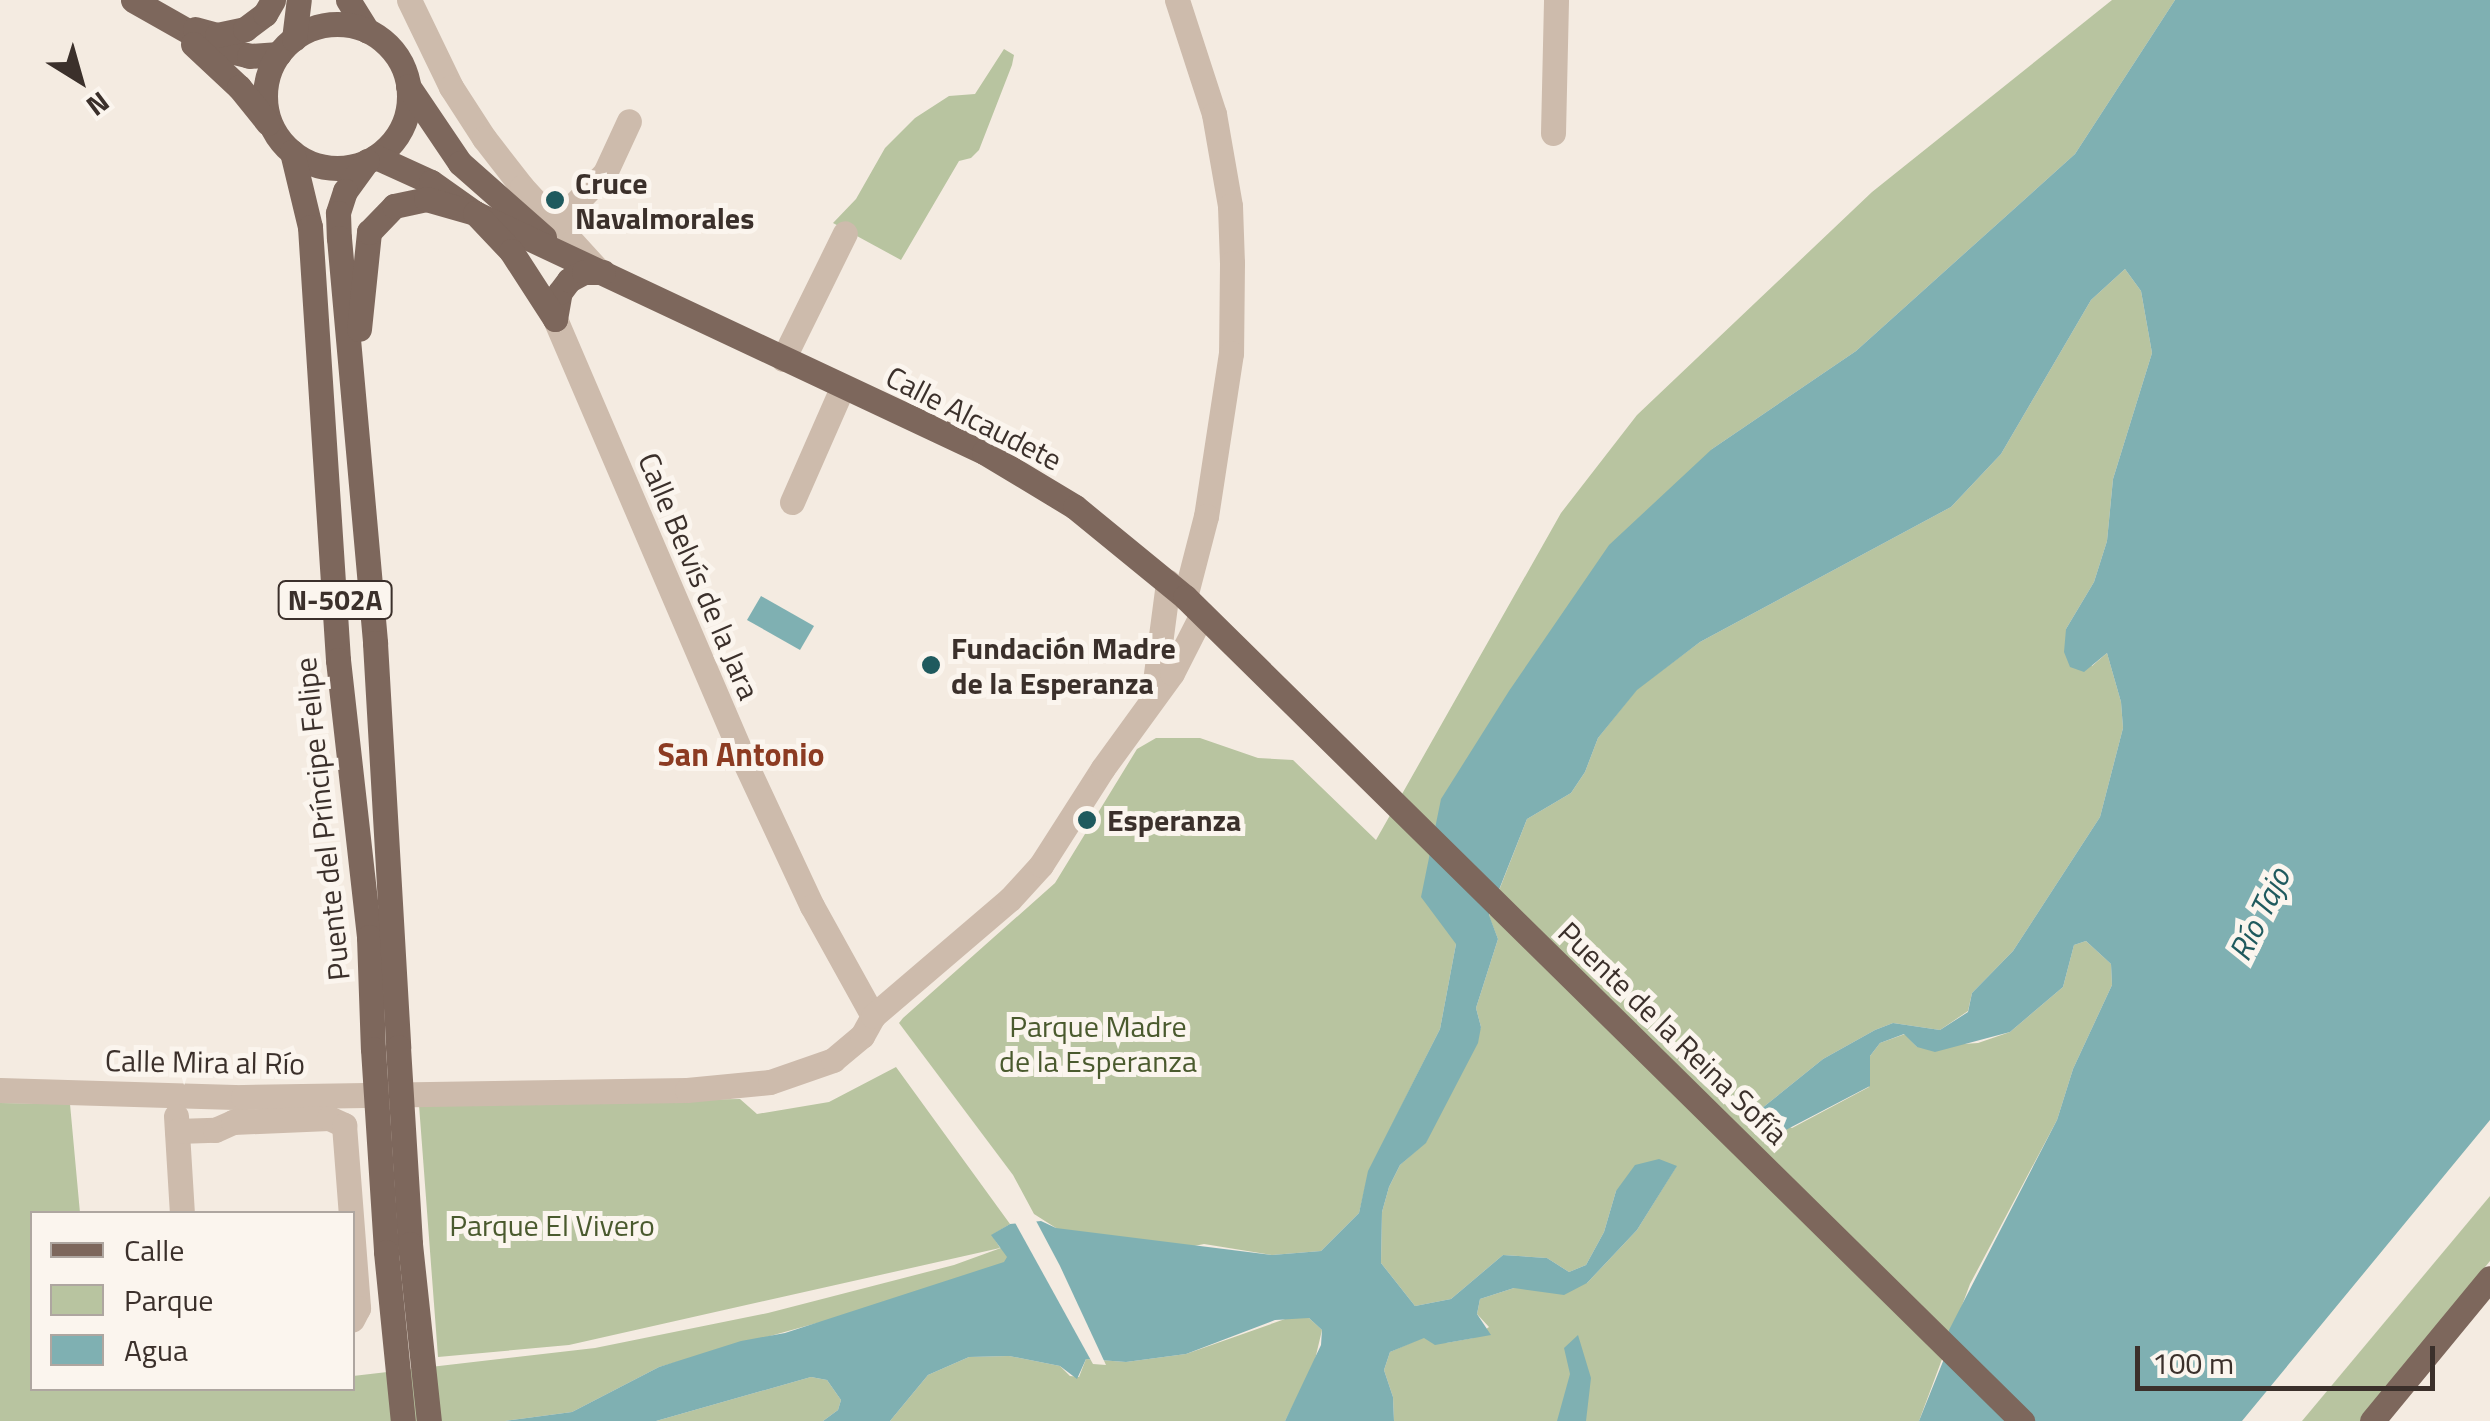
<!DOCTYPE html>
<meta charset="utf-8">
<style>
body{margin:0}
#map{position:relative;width:2490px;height:1421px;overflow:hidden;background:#f4ebe1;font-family:"Titillium Web",sans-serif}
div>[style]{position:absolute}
.green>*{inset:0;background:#b8c4a0}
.water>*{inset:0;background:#7fb0b2}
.pier>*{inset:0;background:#f4ebe1}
.minor>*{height:25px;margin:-12.5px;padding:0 12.5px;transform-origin:12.5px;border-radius:12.5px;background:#cdbbac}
.major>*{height:25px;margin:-12.5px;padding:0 12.5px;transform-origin:12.5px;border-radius:12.5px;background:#7d675c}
.major>.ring{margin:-12.5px;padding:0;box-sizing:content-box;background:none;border:25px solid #7d675c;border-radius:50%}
.major-bridge>*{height:25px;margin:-12.5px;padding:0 12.5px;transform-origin:12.5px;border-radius:12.5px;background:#7d675c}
.dots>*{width:28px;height:28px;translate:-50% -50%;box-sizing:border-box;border:5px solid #fbf5ee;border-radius:50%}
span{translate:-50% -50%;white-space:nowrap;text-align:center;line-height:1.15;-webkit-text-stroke:10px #fbf5ee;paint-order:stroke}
.shield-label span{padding:2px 8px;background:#fbf5ee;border:2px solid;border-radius:8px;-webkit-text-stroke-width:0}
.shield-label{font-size:28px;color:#3b302b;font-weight:700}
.poi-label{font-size:30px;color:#3b302b;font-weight:700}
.left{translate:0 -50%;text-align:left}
.street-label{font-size:30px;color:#3b302b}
.park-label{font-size:30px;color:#4a5a2e}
.neighbourhood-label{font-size:32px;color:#8c3b22;font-weight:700}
.water-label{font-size:32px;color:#1f5a5e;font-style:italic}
.legend{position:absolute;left:30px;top:1211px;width:325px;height:180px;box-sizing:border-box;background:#fbf5ee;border:2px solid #aea6a0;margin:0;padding:12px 18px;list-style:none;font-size:30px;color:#3b302b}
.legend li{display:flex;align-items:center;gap:20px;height:50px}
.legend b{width:50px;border:2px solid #aea6a0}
.north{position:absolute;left:30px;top:30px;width:100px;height:100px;-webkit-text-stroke:8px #fbf5ee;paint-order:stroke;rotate:143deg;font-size:28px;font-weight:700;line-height:40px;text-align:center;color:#3b302b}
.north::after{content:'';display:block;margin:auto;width:35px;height:45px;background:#3b302b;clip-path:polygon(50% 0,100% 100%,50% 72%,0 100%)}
.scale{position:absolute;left:2135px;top:1346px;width:300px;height:45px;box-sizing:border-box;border:5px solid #3b302b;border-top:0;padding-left:12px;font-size:30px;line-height:35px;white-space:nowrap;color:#3b302b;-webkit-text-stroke:8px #fbf5ee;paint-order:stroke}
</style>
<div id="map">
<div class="green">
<i style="clip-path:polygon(2112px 0,2175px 0,2075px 154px,1856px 351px,1712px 449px,1456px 944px,1440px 1029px,1369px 1171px,1359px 1213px,1321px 1251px,1272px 1255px,1204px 1244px,817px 1323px,659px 1367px,572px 1412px,505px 1421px,0 1421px,0 1103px,70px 1104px,80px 1213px,32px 1214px,32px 1388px,352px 1388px,353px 1376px,595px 1348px,768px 1313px,954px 1265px,1056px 1228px,1034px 1214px,1013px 1175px,899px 1023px,903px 1018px,1055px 883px,1137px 749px,1156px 738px,1200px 738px,1258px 758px,1293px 760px,1376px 840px,1561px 513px,1637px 415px,1872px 192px)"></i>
<i style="clip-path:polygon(1004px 49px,1014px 55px,1012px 65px,979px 150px,971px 158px,959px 161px,901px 260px,833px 223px,856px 199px,885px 148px,915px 118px,949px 96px,975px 94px)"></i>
<i style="clip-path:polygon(2125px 269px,2141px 291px,2152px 353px,2113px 479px,2107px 541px,2094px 582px,2066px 629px,2092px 666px,2107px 653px,2121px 702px,2123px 728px,2100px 817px,2013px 951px,1972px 993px,1968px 1011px,1940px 1030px,1893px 1023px,1875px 1030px,1823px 1059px,1756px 1113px,1792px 1128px,1869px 1087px,1870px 1056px,1880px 1043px,1905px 1034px,1917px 1047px,1978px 1043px,2010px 1032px,2063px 987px,2074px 945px,2086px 941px,2111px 964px,2112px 985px,2073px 1069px,2057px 1120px,1970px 1284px,1919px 1421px,1394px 1421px,1393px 1397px,1384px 1370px,1390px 1352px,1424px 1337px,1446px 1343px,1473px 1338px,1489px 1327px,1477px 1314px,1480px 1299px,1514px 1288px,1587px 1283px,1637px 1230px,1676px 1167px,1616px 1191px,1604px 1232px,1586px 1265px,1569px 1272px,1547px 1258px,1503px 1255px,1451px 1299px,1415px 1306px,1381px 1263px,1382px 1212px,1389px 1187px,1400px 1165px,1426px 1142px,1481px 1027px,1476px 1008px,1498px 939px,1489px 916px,1527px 819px,1571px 793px,1585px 772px,1598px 738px,1637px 689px,1700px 642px,1951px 507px,2001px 454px,2091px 300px)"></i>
<i style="clip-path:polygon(896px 1067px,1010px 1224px,992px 1235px,1000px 1248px,569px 1345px,438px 1357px,419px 1105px,740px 1099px,757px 1114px,829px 1102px)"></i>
<i style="clip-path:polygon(2490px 1196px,2490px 1261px,2360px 1421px,2302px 1421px)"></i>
<i style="clip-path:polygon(1288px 1318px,1309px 1318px,1322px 1330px,1314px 1364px,1285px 1421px,890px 1421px,928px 1375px,969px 1357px,1009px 1356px,1060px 1366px,1070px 1376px,1079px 1377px,1086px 1359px,1126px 1362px,1186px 1354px)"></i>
<i style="clip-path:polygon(811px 1377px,827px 1380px,841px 1400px,838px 1410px,823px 1421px,656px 1421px)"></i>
</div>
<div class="water">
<i style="clip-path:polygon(2175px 0,2490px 0,2490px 1120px,2242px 1421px,1919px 1421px,1948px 1349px,1949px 1330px,2057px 1120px,2073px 1069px,2112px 985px,2111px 964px,2086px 941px,2074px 945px,2063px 987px,2010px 1032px,1935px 1052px,1917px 1047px,1904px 1034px,1880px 1043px,1870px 1056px,1870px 1086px,1780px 1133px,1758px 1123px,1756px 1113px,1823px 1059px,1875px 1030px,1893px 1023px,1940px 1030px,1968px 1012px,1972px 993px,2013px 951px,2100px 817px,2123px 728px,2121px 702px,2107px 653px,2084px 672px,2070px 667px,2064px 652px,2066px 629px,2094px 582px,2107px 541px,2113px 479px,2152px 353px,2141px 291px,2125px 269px,2091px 300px,2001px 454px,1951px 507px,1700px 642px,1637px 690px,1598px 738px,1585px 772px,1571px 793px,1527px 819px,1489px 915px,1498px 939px,1476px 1008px,1481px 1027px,1478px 1043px,1426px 1143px,1400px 1165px,1389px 1187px,1382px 1212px,1381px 1263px,1415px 1306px,1451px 1299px,1503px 1255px,1547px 1258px,1569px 1272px,1586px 1265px,1604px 1232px,1616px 1191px,1635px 1165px,1659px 1159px,1677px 1166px,1637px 1230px,1587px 1283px,1564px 1295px,1514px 1288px,1480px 1299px,1477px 1314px,1491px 1335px,1435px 1345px,1424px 1338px,1390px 1352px,1384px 1370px,1393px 1397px,1394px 1421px,1285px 1421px,1321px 1345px,1322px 1330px,1309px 1318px,1275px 1320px,1186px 1354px,1126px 1362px,1086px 1359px,1077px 1379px,1060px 1366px,1009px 1356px,969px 1357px,928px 1375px,890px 1421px,823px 1421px,838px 1410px,841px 1400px,827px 1380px,811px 1377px,656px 1421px,505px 1421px,572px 1412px,659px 1367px,741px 1341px,785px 1333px,1004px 1262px,1007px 1257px,991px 1235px,1010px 1224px,1041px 1221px,1056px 1228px,1272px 1255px,1321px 1251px,1359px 1213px,1368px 1171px,1440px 1029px,1456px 944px,1421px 897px,1441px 799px,1509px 691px,1609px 545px,1712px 449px,1856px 351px,2075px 154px)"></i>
<i style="clip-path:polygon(761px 596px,814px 626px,800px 650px,747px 620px)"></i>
<i style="clip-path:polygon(1578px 1335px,1591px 1378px,1586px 1421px,1557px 1421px,1570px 1374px,1564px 1348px)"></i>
</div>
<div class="pier">
<i style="clip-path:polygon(1034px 1217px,1060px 1266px,1106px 1365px,1093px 1364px,1013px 1219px)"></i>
</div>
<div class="minor">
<i style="left:409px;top:0;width:97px;rotate:64.2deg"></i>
<i style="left:451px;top:87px;width:61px;rotate:57.1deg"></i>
<i style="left:484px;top:138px;width:62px;rotate:52.2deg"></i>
<i style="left:522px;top:187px;width:110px;rotate:47.6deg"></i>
<i style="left:1177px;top:0;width:120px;rotate:72deg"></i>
<i style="left:1214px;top:114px;width:93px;rotate:80.1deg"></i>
<i style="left:1230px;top:206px;width:57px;rotate:88deg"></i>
<i style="left:1232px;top:263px;width:90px;rotate:90.6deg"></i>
<i style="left:1231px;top:353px;width:165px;rotate:98.7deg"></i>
<i style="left:1206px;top:516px;width:84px;rotate:104.5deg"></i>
<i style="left:1553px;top:133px;width:133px;rotate:-88.7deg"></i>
<i style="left:556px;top:223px;width:70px;rotate:-45.6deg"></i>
<i style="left:605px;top:173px;width:57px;rotate:-65.2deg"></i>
<i style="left:555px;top:319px;width:473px;rotate:66.8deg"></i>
<i style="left:741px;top:754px;width:168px;rotate:65deg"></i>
<i style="left:812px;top:906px;width:126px;rotate:61deg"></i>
<i style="left:783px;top:359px;width:140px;rotate:-63.8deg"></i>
<i style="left:792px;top:502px;width:124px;rotate:-66.3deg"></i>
<i style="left:1154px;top:689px;width:108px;rotate:-82.5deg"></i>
<i style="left:0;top:1090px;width:243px;rotate:1.7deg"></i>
<i style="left:243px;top:1097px;width:444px;rotate:-0.9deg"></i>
<i style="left:687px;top:1090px;width:83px;rotate:-5.5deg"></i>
<i style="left:770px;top:1082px;width:67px;rotate:-19.2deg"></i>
<i style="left:833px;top:1060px;width:38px;rotate:-40deg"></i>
<i style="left:862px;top:1036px;width:23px;rotate:-61deg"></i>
<i style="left:873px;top:1016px;width:180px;rotate:-40.5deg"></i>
<i style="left:1010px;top:899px;width:46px;rotate:-47.6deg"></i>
<i style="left:1041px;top:865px;width:115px;rotate:-57.4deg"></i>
<i style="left:1103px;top:768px;width:117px;rotate:-54deg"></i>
<i style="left:1172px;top:673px;width:66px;rotate:-63deg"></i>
<i style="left:176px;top:1116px;width:98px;rotate:86.5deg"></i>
<i style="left:177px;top:1131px;width:38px;rotate:-2deg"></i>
<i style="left:215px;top:1130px;width:20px;rotate:-24deg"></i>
<i style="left:233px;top:1122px;width:96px;rotate:-2.4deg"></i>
<i style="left:329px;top:1118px;width:17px;rotate:25deg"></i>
<i style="left:344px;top:1125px;width:184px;rotate:85.6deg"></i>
<i style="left:358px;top:1308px;width:13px;rotate:117deg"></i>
</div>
<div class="major">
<i style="left:133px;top:0;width:98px;rotate:29.5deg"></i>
<i style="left:218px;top:48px;width:32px;rotate:14deg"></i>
<i style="left:249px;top:56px;width:30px;rotate:-4deg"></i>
<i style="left:348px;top:0;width:36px;rotate:58deg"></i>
<i class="ring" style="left:265px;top:24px;width:119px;height:119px"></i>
<i style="left:195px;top:29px;width:23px;rotate:15deg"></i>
<i style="left:217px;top:35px;width:29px;rotate:-12deg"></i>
<i style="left:245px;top:29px;width:25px;rotate:-37deg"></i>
<i style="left:265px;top:14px;width:16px;rotate:-60deg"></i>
<i style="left:294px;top:39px;width:39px;rotate:-83deg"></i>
<i style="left:193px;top:44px;width:63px;rotate:43.1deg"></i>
<i style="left:239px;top:87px;width:46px;rotate:51.1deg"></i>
<i style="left:408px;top:86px;width:93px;rotate:56deg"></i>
<i style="left:460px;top:163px;width:112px;rotate:41.4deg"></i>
<i style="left:292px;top:152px;width:77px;rotate:76.5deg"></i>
<i style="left:310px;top:227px;width:434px;rotate:86.3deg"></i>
<i style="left:338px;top:660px;width:279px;rotate:83.6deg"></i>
<i style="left:369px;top:937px;width:112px;rotate:88deg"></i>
<i style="left:376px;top:157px;width:60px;rotate:24.4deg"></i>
<i style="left:431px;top:182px;width:54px;rotate:35.2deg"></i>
<i style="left:475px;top:213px;width:562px;rotate:25.15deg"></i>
<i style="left:984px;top:452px;width:106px;rotate:31.1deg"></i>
<i style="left:1075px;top:507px;width:142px;rotate:39.3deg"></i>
<i style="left:1185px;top:597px;width:1175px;rotate:44.55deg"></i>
<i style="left:367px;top:161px;width:37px;rotate:126deg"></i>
<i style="left:345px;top:191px;width:23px;rotate:108deg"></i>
<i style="left:338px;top:213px;width:25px;rotate:88deg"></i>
<i style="left:339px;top:238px;width:407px;rotate:84.9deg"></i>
<i style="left:375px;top:643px;width:405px;rotate:86.7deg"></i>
<i style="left:555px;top:319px;width:27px;rotate:-80deg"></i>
<i style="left:560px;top:292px;width:15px;rotate:-53deg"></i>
<i style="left:569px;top:280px;width:17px;rotate:-28deg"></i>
<i style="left:584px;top:272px;width:19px"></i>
<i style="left:359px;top:329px;width:98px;rotate:-84.1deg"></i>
<i style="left:369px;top:232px;width:36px;rotate:-46deg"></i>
<i style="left:394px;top:206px;width:33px;rotate:-12deg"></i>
<i style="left:426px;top:199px;width:51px;rotate:15.9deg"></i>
<i style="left:475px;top:213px;width:52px;rotate:46.5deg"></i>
<i style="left:511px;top:251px;width:81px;rotate:57.1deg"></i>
<i style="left:2372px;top:1421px;width:185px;rotate:-50.5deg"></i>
</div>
<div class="major-bridge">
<i style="left:398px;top:1047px;width:197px;rotate:86.5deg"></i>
<i style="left:410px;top:1244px;width:178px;rotate:83.9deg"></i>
<i style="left:373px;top:1049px;width:203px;rotate:86.3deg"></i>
<i style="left:386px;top:1252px;width:170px;rotate:84.3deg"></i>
</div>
<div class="dots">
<i style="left:555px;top:200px;background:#1f5a5e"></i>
<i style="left:931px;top:665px;background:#1f5a5e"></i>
<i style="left:1087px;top:820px;background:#1f5a5e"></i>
</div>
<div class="shield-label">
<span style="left:335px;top:600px">N-502A</span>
</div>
<div class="poi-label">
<span class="left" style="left:575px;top:200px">Cruce<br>Navalmorales</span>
<span class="left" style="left:951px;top:665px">Fundación Madre<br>de la Esperanza</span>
<span class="left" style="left:1107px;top:820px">Esperanza</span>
</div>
<div class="street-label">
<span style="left:974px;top:418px;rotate:27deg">Calle Alcaudete</span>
<span style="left:699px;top:576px;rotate:67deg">Calle Belvís de la Jara</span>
<span style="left:322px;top:819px;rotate:-96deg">Puente del Príncipe Felipe</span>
<span style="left:1673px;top:1033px;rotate:44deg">Puente de la Reina Sofía</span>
<span style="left:205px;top:1062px;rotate:1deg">Calle Mira al Río</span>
</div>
<div class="park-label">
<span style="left:1098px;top:1043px">Parque Madre<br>de la Esperanza</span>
<span style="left:552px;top:1225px">Parque El Vivero</span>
</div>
<div class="neighbourhood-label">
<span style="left:741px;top:754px">San Antonio</span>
</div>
<div class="water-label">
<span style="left:2259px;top:914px;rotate:-64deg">Río Tajo</span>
</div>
<ul class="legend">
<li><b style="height:12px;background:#7d675c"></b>Calle</li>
<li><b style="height:28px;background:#b8c4a0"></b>Parque</li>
<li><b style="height:28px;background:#7fb0b2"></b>Agua</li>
</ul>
<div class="north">N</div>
<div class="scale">100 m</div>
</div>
